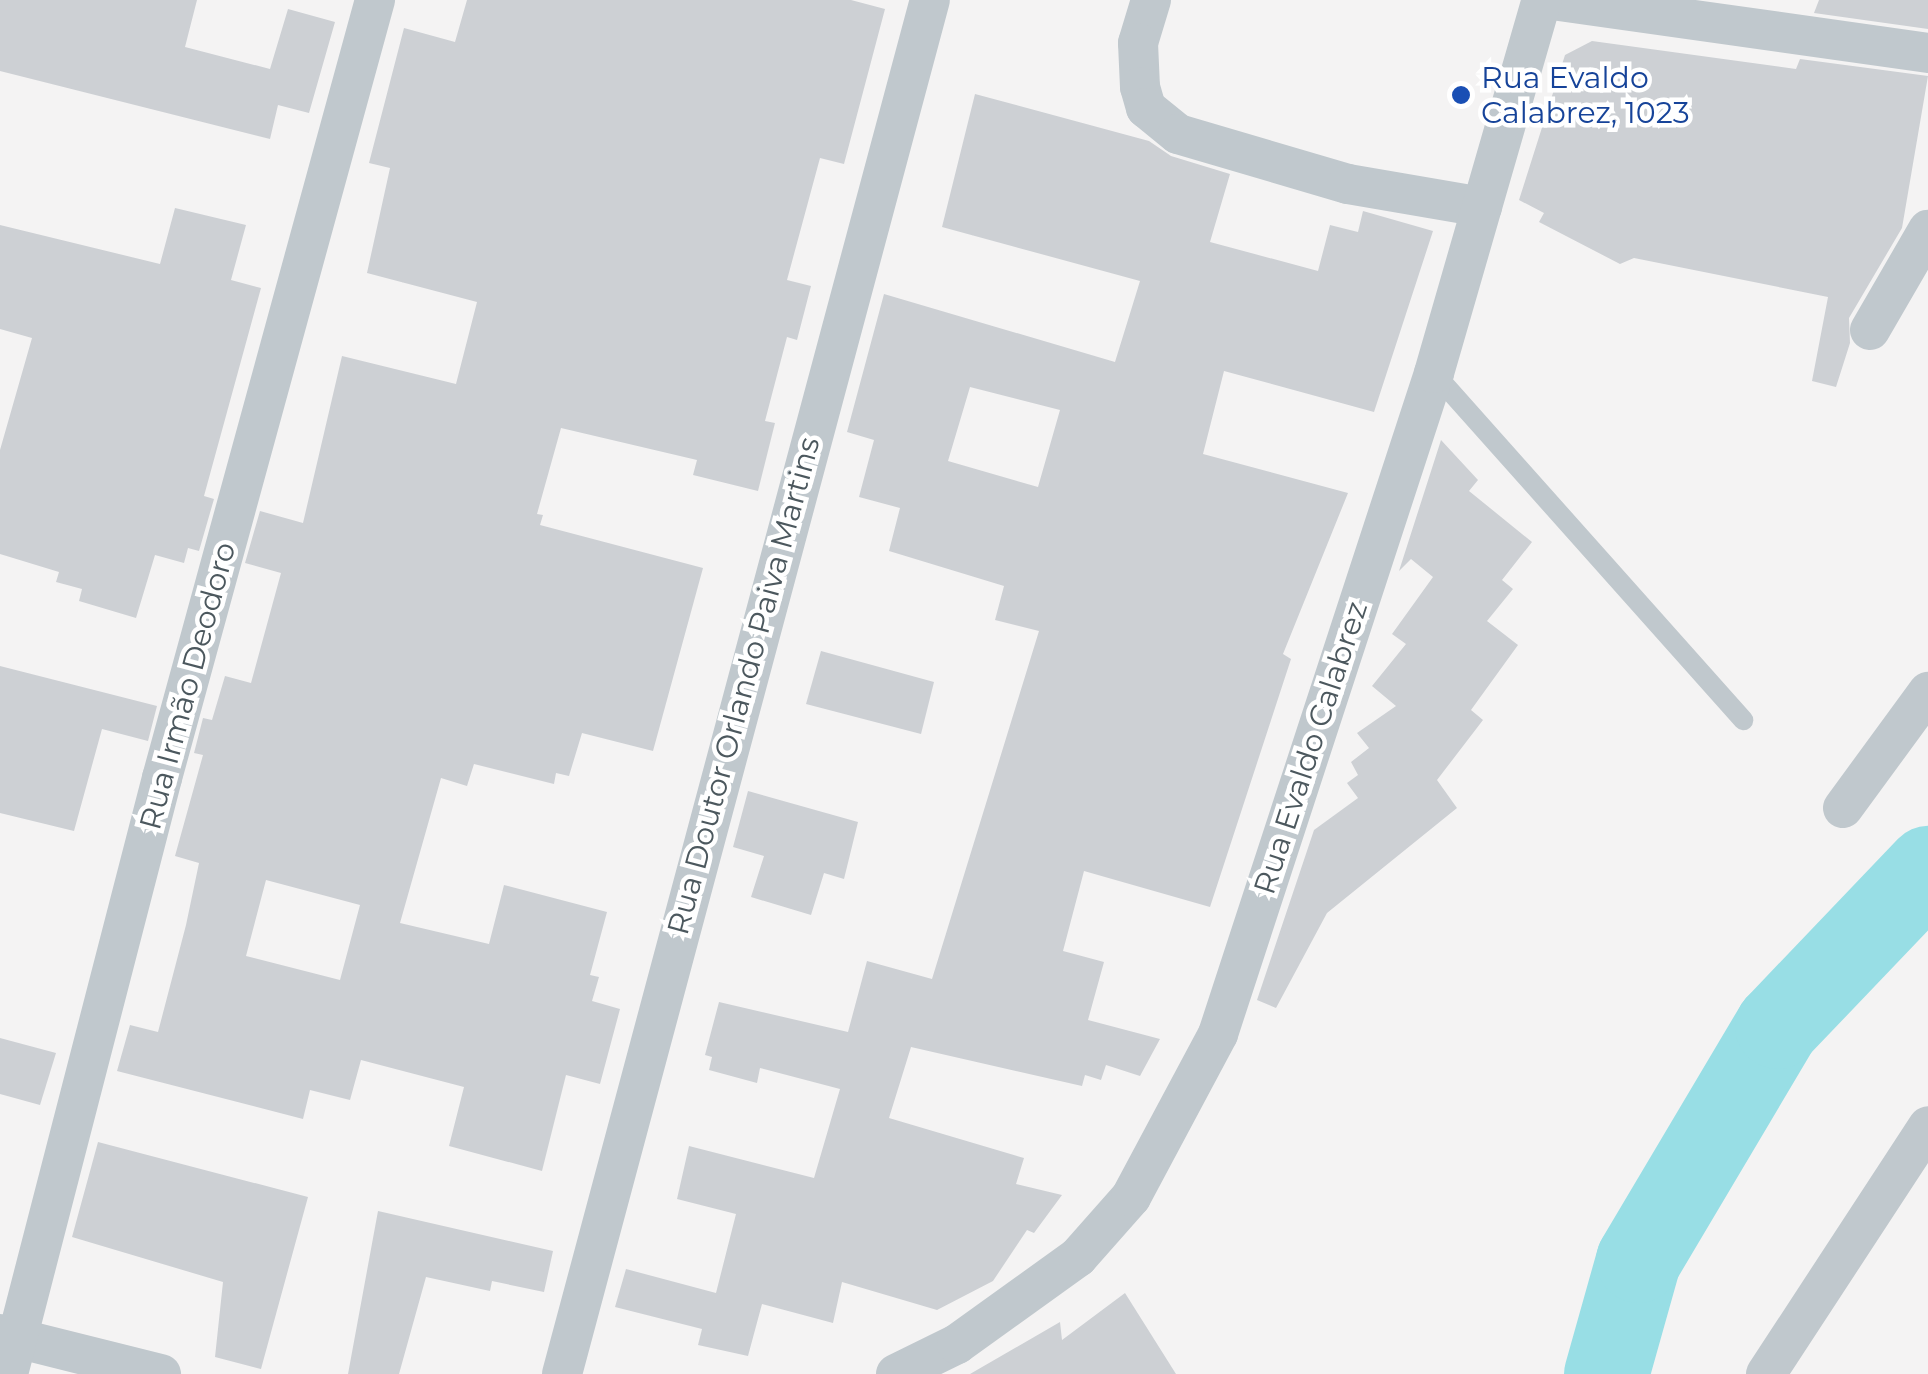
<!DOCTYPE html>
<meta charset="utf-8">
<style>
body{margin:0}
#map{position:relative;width:1928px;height:1374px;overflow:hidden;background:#f4f3f3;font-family:Montserrat,sans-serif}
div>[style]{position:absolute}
.river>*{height:85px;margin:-42.5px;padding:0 42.5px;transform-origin:42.5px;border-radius:42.5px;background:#98dee5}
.building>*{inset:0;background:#cdd0d4}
.lane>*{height:20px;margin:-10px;padding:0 10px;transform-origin:10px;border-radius:10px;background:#c0c8cd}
.street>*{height:40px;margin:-20px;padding:0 20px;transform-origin:20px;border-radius:20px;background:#c0c8cd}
.dots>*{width:28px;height:28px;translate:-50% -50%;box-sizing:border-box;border:5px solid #fff;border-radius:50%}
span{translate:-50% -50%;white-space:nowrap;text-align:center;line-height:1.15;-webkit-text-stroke:9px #fff;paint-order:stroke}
.transit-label{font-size:30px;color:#164399}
.left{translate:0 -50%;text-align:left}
.street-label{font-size:30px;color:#4c585e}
</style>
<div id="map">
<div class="river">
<i style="left:1606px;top:1374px;width:118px;rotate:-74.3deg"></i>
<i style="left:1638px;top:1260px;width:272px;rotate:-59.3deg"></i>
<i style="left:1777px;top:1026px;width:219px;rotate:-46.3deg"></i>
</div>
<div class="building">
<i style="clip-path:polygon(0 0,197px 0,185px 47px,270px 69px,288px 9px,335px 22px,309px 113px,278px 105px,270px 139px,0 71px)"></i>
<i style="clip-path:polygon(evenodd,467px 0,851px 0,885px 9px,844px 164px,820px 158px,787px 280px,811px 286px,797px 340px,787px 337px,765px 421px,775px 423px,758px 491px,693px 475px,697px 460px,561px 428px,537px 514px,543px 515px,540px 525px,703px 568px,653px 751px,582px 733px,569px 776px,556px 773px,554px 784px,474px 764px,467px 786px,441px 778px,400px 923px,489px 944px,504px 885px,607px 912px,590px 975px,599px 977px,592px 1001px,620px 1009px,600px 1084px,566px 1075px,542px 1171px,449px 1146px,464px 1087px,361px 1060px,350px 1100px,310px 1090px,303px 1119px,117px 1071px,130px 1025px,158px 1032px,186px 925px,199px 863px,175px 856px,203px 755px,194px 753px,203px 718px,212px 720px,225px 676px,251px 683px,281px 573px,245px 563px,260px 511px,303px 523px,342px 356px,456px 384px,477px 302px,367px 273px,390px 168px,369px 163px,404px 28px,455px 42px,467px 0,266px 880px,360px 905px,340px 980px,246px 956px,266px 880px)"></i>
<i style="clip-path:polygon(1819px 0,1928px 0,1928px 29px,1814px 13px)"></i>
<i style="clip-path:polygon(1592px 41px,1796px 69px,1800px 59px,1928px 76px,1902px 228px,1849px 318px,1850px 343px,1836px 387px,1812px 381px,1828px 297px,1634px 258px,1620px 264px,1539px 222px,1544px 213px,1519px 200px,1565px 55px)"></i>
<i style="clip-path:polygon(evenodd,975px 94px,1149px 141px,1171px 156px,1230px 174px,1210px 242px,1318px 271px,1330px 225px,1358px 232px,1363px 211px,1433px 231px,1374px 412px,1224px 371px,1203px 454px,1348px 493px,1283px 654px,1291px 659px,1210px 907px,1084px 871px,1063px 951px,1104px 962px,1088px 1020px,1160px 1039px,1140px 1076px,1106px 1065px,1101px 1080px,1085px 1075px,1082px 1086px,911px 1047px,889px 1118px,1024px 1158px,1016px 1184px,1062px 1195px,1034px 1233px,1027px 1230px,993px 1281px,937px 1310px,842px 1282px,833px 1323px,762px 1304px,748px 1356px,698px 1345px,702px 1329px,615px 1307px,626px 1269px,716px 1293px,736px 1214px,677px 1199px,689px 1146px,814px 1178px,840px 1089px,760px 1068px,757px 1083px,709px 1070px,712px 1057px,705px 1055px,719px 1002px,848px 1032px,867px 961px,932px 979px,1039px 631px,995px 620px,1004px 586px,889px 551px,900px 508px,859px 497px,874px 440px,847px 432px,884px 294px,1115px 362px,1140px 281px,942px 227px,975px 94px,970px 387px,1060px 410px,1038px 487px,948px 461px,970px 387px)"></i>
<i style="clip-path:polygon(175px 208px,246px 225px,231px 280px,261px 288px,204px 496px,214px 499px,199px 551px,188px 548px,184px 563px,155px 555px,136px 618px,79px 601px,82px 589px,56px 582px,59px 572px,0 554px,0 450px,32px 338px,0 329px,0 225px,160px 264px)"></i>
<i style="clip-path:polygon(1441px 440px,1478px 480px,1469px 491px,1532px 542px,1502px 580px,1513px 589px,1487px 621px,1518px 645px,1471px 710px,1483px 720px,1437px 780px,1457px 808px,1327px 913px,1276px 1008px,1257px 1000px,1314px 830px,1358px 798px,1347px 783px,1358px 775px,1351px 762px,1369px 748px,1357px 733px,1396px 706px,1372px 686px,1406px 644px,1392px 634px,1433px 577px,1411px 559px,1399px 571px)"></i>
<i style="clip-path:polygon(821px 651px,934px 682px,921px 734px,806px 704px)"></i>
<i style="clip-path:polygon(0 666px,157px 706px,148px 741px,102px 729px,74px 831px,0 813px)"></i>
<i style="clip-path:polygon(748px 791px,858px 822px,844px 879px,824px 873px,811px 915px,751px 897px,764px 856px,733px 847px)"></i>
<i style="clip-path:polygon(0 1038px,56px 1053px,40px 1105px,0 1094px)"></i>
<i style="clip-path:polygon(98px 1142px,308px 1197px,261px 1369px,215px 1357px,223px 1282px,72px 1237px)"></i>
<i style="clip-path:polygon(378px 1211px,553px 1251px,544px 1292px,492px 1281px,490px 1291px,426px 1277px,399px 1374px,348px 1374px)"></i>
<i style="clip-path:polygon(1125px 1293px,1176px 1374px,970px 1374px,1060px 1322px,1062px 1340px)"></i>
</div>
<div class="lane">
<i style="left:1434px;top:373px;width:465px;rotate:48.3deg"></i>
</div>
<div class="street">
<i style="left:1151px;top:0;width:45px;rotate:106.8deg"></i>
<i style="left:1138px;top:43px;width:44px;rotate:87.4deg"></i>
<i style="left:1140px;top:87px;width:22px;rotate:74deg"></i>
<i style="left:1146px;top:108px;width:41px;rotate:39.1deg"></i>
<i style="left:1178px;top:134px;width:177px;rotate:16.4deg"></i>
<i style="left:1348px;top:184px;width:136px;rotate:9.7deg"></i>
<i style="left:1552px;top:0;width:380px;rotate:8deg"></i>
<i style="left:1870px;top:330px;width:116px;rotate:-59.9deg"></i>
<i style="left:1843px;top:808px;width:144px;rotate:-53.8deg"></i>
<i style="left:0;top:1334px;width:166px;rotate:14deg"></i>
<i style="left:8px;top:1374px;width:616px;rotate:-75.51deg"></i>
<i style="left:162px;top:778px;width:807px;rotate:-74.69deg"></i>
<i style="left:562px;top:1374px;width:1422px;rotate:-75.01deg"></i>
<i style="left:896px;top:1374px;width:68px;rotate:-26.2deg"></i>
<i style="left:957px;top:1344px;width:149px;rotate:-35.7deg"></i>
<i style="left:1078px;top:1257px;width:80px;rotate:-48.5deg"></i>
<i style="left:1131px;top:1197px;width:185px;rotate:-61.9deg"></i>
<i style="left:1218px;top:1034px;width:695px;rotate:-71.9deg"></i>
<i style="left:1434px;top:373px;width:388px;rotate:-73.9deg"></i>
<i style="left:1766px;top:1374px;width:296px;rotate:-56.8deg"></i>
</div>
<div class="dots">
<i style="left:1461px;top:95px;background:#1a4fb4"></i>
</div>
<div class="transit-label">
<span class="left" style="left:1481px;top:95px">Rua Evaldo<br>Calabrez, 1023</span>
</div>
<div class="street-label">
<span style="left:188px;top:686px;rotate:-75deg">Rua Irmão Deodoro</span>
<span style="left:744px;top:686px;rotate:-75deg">Rua Doutor Orlando Paiva Martins</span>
<span style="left:1311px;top:748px;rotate:-72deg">Rua Evaldo Calabrez</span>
</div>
</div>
